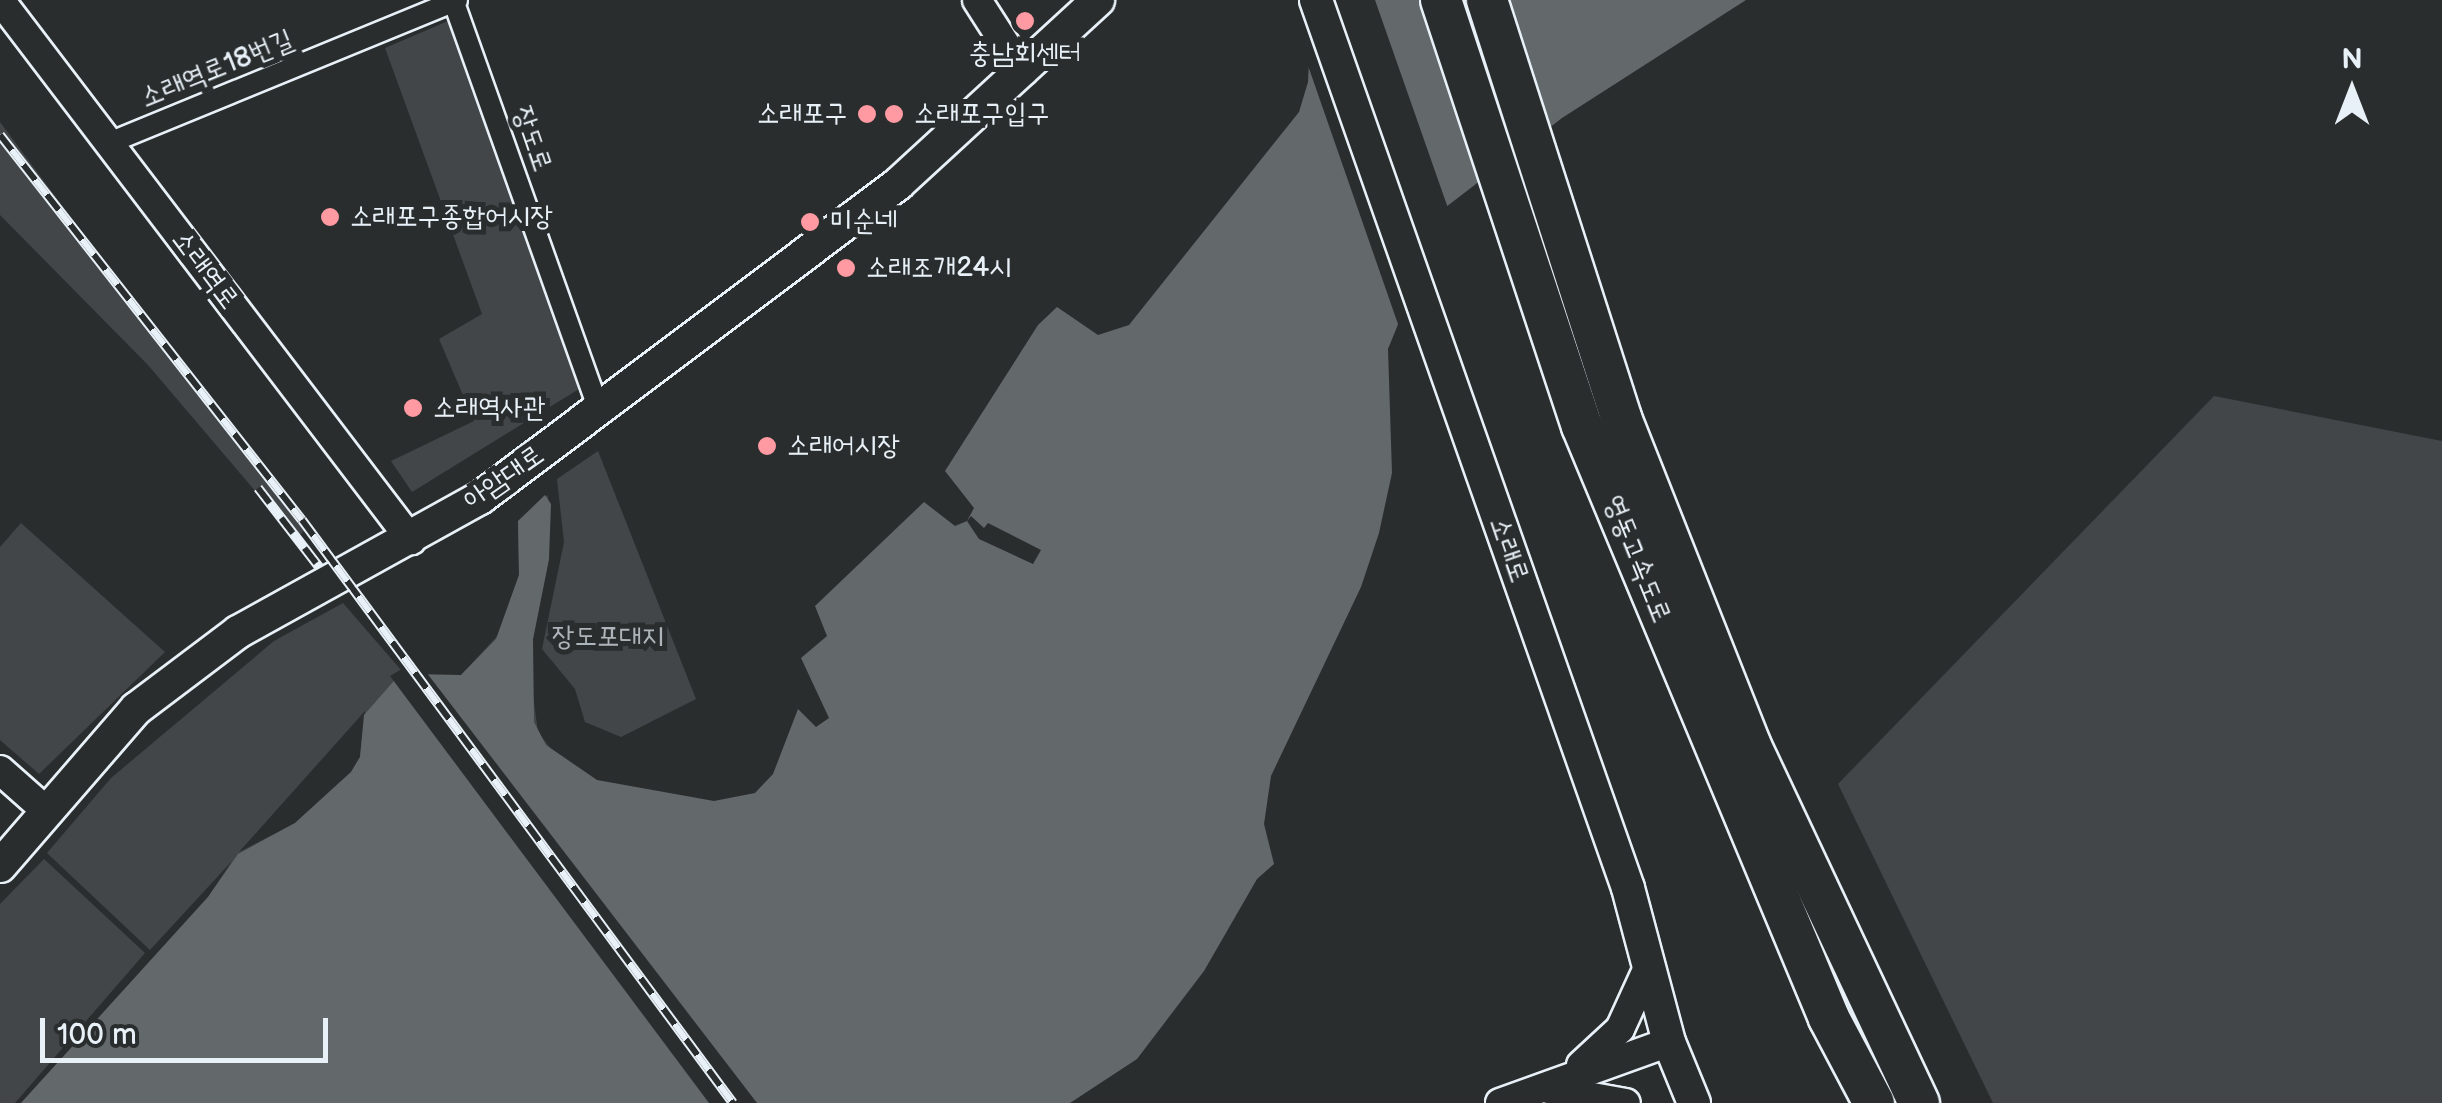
<!DOCTYPE html>
<meta charset="utf-8">
<style>
body{margin:0}
#map{position:relative;width:2442px;height:1103px;overflow:hidden;background:#2a2d2e;font-family:"Balsamiq Sans","Poor Story",sans-serif}
div>[style]{position:absolute}
.green>*{inset:0;background:#424648}
.water>*{inset:0;background:#63686b}
.pier>*{inset:0;background:#2a2d2e}
.roads{filter:drop-shadow(2px 0 #e8f1f8) drop-shadow(-2px 0 #e8f1f8) drop-shadow(0 2px #e8f1f8) drop-shadow(0 -2px #e8f1f8)}
.minor>*{height:20px;margin:-10px;padding:0 10px;transform-origin:10px;border-radius:10px;background:#2a2d2e}
.tertiary>*{height:28px;margin:-14px;padding:0 14px;transform-origin:14px;border-radius:14px;background:#2a2d2e}
.primary>*{height:32px;margin:-16px;padding:0 16px;transform-origin:16px;border-radius:16px;background:#2a2d2e}
.motorway>*{height:40px;margin:-20px;padding:0 20px;transform-origin:20px;border-radius:20px;background:#2a2d2e}
.rail>*{height:10px;margin-top:-5px;transform-origin:0;background:repeating-linear-gradient(90deg,#2a2d2e 0 19px,#e8f1f8 0 38px);box-sizing:border-box;border-block:2px solid #e8f1f8}
.dots>*{width:28px;height:28px;translate:-50% -50%;box-sizing:border-box;border:5px solid #2a2d2e;border-radius:50%}
span{translate:-50% -50%;white-space:nowrap;text-align:center;line-height:1.15;-webkit-text-stroke:10px #2a2d2e;paint-order:stroke}
.poi-label{font-size:28px;color:#e8f1f8}
.right{translate:-100% -50%;text-align:right}
.left{translate:0 -50%;text-align:left}
.street-label{font-size:28px;color:#e8f1f8}
.park-label{font-size:28px;color:#aeb5ba}
.north{position:absolute;left:2302px;top:40px;width:100px;height:100px;-webkit-text-stroke:8px #2a2d2e;paint-order:stroke;rotate:0deg;font-size:28px;font-weight:700;line-height:40px;text-align:center;color:#e8f1f8}
.north::after{content:'';display:block;margin:auto;width:35px;height:45px;background:#e8f1f8;clip-path:polygon(50% 0,100% 100%,50% 72%,0 100%)}
.scale{position:absolute;left:40px;top:1018px;width:288px;height:45px;box-sizing:border-box;border:5px solid #e8f1f8;border-top:0;padding-left:12px;font-size:30px;line-height:35px;white-space:nowrap;color:#e8f1f8;-webkit-text-stroke:8px #2a2d2e;paint-order:stroke}
</style>
<div id="map">
<div class="green">
<i style="clip-path:polygon(448px 21px,579px 389px,412px 492px,391px 461px,474px 421px,439px 339px,482px 314px,385px 48px)"></i>
<i style="clip-path:polygon(0 122px,304px 531px,296px 539px,148px 365px,0 215px)"></i>
<i style="clip-path:polygon(2214px 396px,2442px 441px,2442px 1103px,1993px 1103px,1838px 784px)"></i>
<i style="clip-path:polygon(598px 451px,696px 699px,621px 737px,585px 722px,575px 689px,542px 649px,564px 542px,557px 479px)"></i>
<i style="clip-path:polygon(evenodd,548px 495px,549px 559px,533px 639px,533px 695px,538px 732px,554px 753px,21px 1103px,208px 897px,232px 861px,150px 950px,47px 853px,111px 778px,274px 641px,343px 603px,401px 670px,397px 674px,461px 675px,499px 634px,519px 575px,518px 521px,548px 495px,365px 711px,360px 757px,351px 772px,295px 823px,239px 852px,365px 711px)"></i>
<i style="clip-path:polygon(21px 523px,165px 652px,39px 774px,0 740px,0 547px)"></i>
<i style="clip-path:polygon(44px 859px,145px 953px,15px 1103px,0 1103px,0 904px)"></i>
</div>
<div class="water">
<i style="clip-path:polygon(1312px 0,1746px 0,1562px 118px,1446px 207px,1388px 349px,1392px 473px,1379px 533px,1361px 587px,1271px 776px,1264px 824px,1274px 864px,1257px 879px,1204px 971px,1137px 1059px,1070px 1103px,21px 1103px,208px 897px,238px 854px,295px 823px,351px 772px,360px 757px,364px 715px,400px 674px,461px 675px,496px 639px,519px 575px,518px 521px,545px 495px,551px 504px,549px 559px,533px 639px,534px 722px,546px 745px,597px 780px,714px 801px,755px 793px,773px 774px,798px 709px,816px 727px,829px 718px,801px 658px,827px 636px,815px 606px,924px 502px,955px 526px,967px 521px,974px 508px,945px 471px,1038px 325px,1057px 307px,1098px 335px,1129px 325px,1299px 112px,1308px 82px)"></i>
</div>
<div class="pier">
<i style="clip-path:polygon(1307px 0,1375px 0,1449px 211px,1399px 327px,1304px 54px)"></i>
<i style="clip-path:polygon(971px 516px,984px 528px,988px 523px,1041px 550px,1033px 564px,979px 539px,967px 521px)"></i>
<i style="clip-path:polygon(423px 668px,757px 1103px,709px 1103px,390px 676px,405px 667px)"></i>
</div>
<div class="roads">
<div class="minor">
<i style="left:453px;top:0;width:435px;rotate:70.4deg"></i>
<i style="left:109px;top:143px;width:376px;rotate:-22.3deg"></i>
</div>
<div class="tertiary">
<i style="left:0;top:0;width:679px;rotate:52.72deg"></i>
<i style="left:977px;top:0;width:85px;rotate:57.4deg"></i>
<i style="left:0;top:770px;width:60px;rotate:41.6deg"></i>
<i style="left:1581px;top:1065px;width:53px;rotate:-42.7deg"></i>
<i style="left:1620px;top:1029px;width:65px;rotate:-65.4deg"></i>
<i style="left:1548px;top:1089px;width:79px;rotate:10.2deg"></i>
<i style="left:1500px;top:1103px;width:180px;rotate:-19.8deg"></i>
</div>
<div class="primary">
<i style="left:1316px;top:0;width:941px;rotate:70.64deg"></i>
<i style="left:1628px;top:888px;width:159px;rotate:75.1deg"></i>
<i style="left:1669px;top:1042px;width:66px;rotate:67.7deg"></i>
<i style="left:0;top:866px;width:208px;rotate:-49.1deg"></i>
<i style="left:136px;top:709px;width:128px;rotate:-37deg"></i>
<i style="left:238px;top:632px;width:277px;rotate:-29deg"></i>
<i style="left:480px;top:498px;width:523px;rotate:-36.91deg"></i>
<i style="left:898px;top:184px;width:272px;rotate:-42.6deg"></i>
</div>
<div class="motorway">
<i style="left:1441px;top:0;width:449px;rotate:71.7deg"></i>
<i style="left:1582px;top:426px;width:641px;rotate:67.35deg"></i>
<i style="left:1829px;top:1018px;width:96px;rotate:62.1deg"></i>
<i style="left:1487px;top:0;width:439px;rotate:72.2deg"></i>
<i style="left:1621px;top:418px;width:351px;rotate:68.4deg"></i>
<i style="left:1750px;top:744px;width:397px;rotate:64.8deg"></i>
</div>
</div>
<div class="rail">
<i style="left:0;top:135px;width:489px;rotate:51.9deg"></i>
<i style="left:302px;top:520px;width:725px;rotate:53.53deg"></i>
<i style="left:258px;top:488px;width:100px;rotate:52.3deg"></i>
</div>
<div class="dots">
<i style="left:1025px;top:21px;background:#ff9aa2"></i>
<i style="left:867px;top:114px;background:#ff9aa2"></i>
<i style="left:894px;top:114px;background:#ff9aa2"></i>
<i style="left:330px;top:217px;background:#ff9aa2"></i>
<i style="left:810px;top:222px;background:#ff9aa2"></i>
<i style="left:846px;top:268px;background:#ff9aa2"></i>
<i style="left:413px;top:408px;background:#ff9aa2"></i>
<i style="left:767px;top:446px;background:#ff9aa2"></i>
</div>
<div class="poi-label">
<span style="left:1025px;top:54px">충남회센터</span>
<span class="right" style="left:847px;top:114px">소래포구</span>
<span class="left" style="left:914px;top:114px">소래포구입구</span>
<span class="left" style="left:350px;top:217px">소래포구종합어시장</span>
<span class="left" style="left:830px;top:222px">미순네</span>
<span class="left" style="left:866px;top:268px">소래조개24시</span>
<span class="left" style="left:433px;top:408px">소래역사관</span>
<span class="left" style="left:787px;top:446px">소래어시장</span>
</div>
<div class="street-label">
<span style="left:217px;top:69px;rotate:-22deg">소래역로18번길</span>
<span style="left:532px;top:139px;rotate:71deg">장도로</span>
<span style="left:205px;top:270px;rotate:53deg">소래역로</span>
<span style="left:504px;top:478px;rotate:-35deg">아암대로</span>
<span style="left:1509px;top:550px;rotate:71deg">소래로</span>
<span style="left:1637px;top:559px;rotate:68deg">영동고속도로</span>
</div>
<div class="park-label">
<span style="left:608px;top:637px">장도포대지</span>
</div>
<div class="north">N</div>
<div class="scale">100 m</div>
</div>
